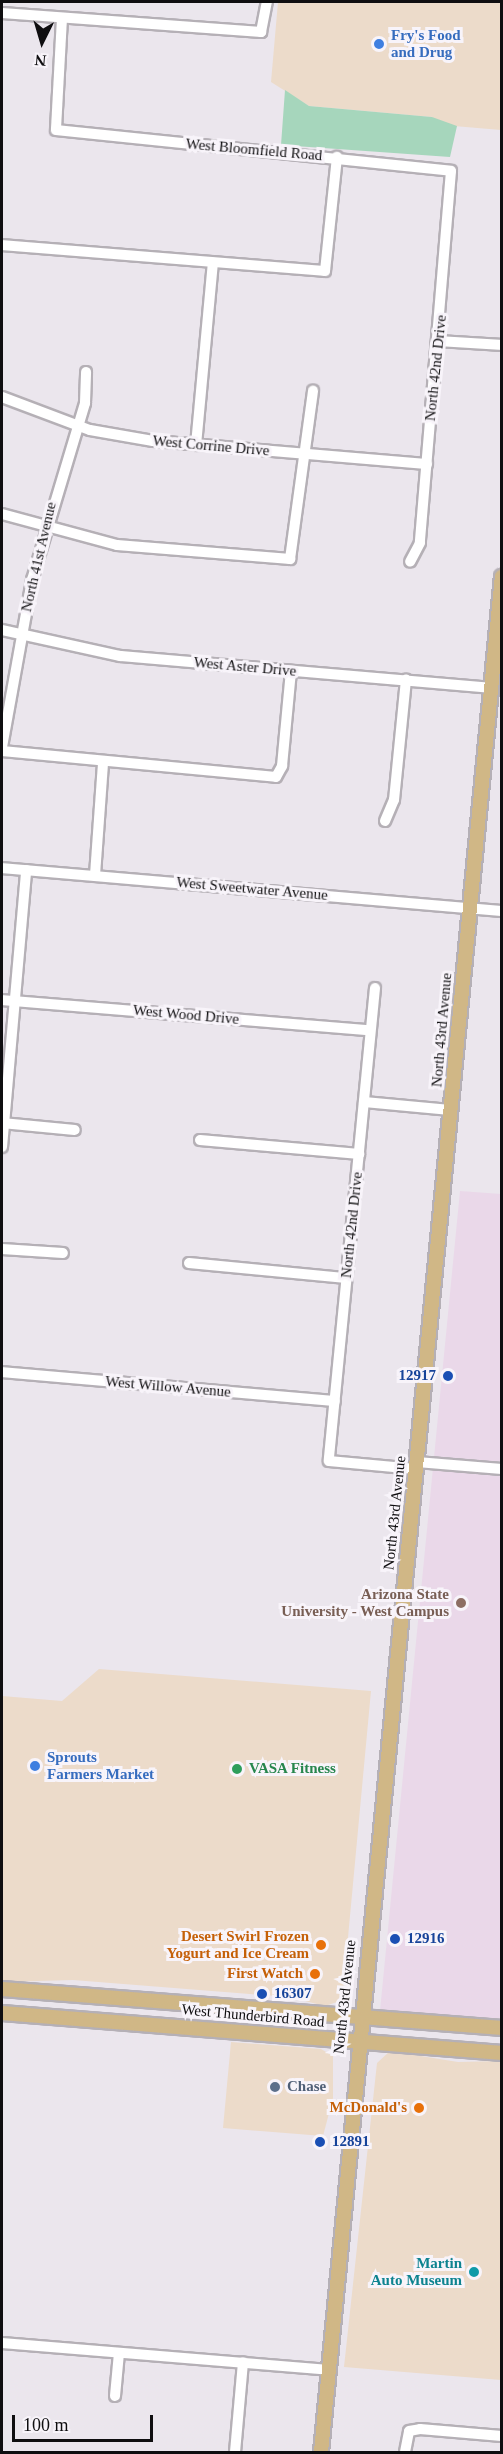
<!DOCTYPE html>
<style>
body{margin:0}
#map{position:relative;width:503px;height:2454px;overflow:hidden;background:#ebe6ed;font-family:"Times New Roman",serif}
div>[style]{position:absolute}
.commercial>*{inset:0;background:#ecdbca}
.education>*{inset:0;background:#ead8e9}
.green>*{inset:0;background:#a6d6bc}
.roads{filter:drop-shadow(2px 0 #b5b0b6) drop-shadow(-2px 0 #b5b0b6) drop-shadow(0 2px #b5b0b6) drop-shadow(0 -2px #b5b0b6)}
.minor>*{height:10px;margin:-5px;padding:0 5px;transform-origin:5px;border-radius:5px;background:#fff}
.major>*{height:14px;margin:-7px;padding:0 7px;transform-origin:7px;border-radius:7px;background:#d0b786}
.dots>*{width:16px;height:16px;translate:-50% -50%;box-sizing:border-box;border:3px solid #f8f4fa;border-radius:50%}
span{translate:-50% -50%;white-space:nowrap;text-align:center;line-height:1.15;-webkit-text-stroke:6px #f8f4fa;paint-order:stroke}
.shop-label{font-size:15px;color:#366cbe;font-weight:700}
.left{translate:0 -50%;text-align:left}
.street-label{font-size:15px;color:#0f0e10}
.transit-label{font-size:15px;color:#164399;font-weight:700}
.right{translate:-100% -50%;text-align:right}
.education-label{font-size:15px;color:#785e54;font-weight:700}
.leisure-label{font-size:15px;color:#27864d;font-weight:700}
.food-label{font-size:15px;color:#c56008;font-weight:700}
.service-label{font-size:15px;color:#4e5e75;font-weight:700}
.culture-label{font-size:15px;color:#0d838f;font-weight:700}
.frame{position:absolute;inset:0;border:3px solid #0f0e10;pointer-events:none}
.north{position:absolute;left:12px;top:12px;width:60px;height:60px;-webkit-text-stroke:4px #f8f4fa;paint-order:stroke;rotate:185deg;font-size:16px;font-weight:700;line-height:24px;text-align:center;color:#0f0e10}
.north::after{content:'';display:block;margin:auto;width:21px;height:27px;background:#0f0e10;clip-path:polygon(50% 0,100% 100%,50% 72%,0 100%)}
.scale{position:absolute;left:12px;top:2415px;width:141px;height:27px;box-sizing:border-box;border:3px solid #0f0e10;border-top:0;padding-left:8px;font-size:18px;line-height:21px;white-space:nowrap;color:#0f0e10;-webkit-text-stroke:4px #f8f4fa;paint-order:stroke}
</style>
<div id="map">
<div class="commercial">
<i style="clip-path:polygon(278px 2px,501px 2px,501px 130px,442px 125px,432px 117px,309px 106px,271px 82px)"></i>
<i style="clip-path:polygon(99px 1669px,371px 1691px,343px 1991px,337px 2002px,325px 2006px,289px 1997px,73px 1980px,2px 1982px,2px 1696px,62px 1701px)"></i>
<i style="clip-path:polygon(231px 2042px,321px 2049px,333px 2056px,333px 2098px,323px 2136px,223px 2128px)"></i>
<i style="clip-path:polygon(390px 2051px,458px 2062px,501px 2061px,501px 2380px,344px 2367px,377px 2063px)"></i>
</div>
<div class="education">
<i style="clip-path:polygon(460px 1191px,501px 1194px,501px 2021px,380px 2011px)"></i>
</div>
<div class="green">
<i style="clip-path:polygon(285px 90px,309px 106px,432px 117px,457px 126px,450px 157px,281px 145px)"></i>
</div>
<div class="roads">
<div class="minor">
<i style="left:2px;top:13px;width:260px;rotate:4.2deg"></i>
<i style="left:261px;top:32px;width:31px;rotate:-79deg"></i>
<i style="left:62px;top:18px;width:112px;rotate:93.1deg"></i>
<i style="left:56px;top:130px;width:397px;rotate:5.9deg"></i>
<i style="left:451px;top:171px;width:373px;rotate:94.8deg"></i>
<i style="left:420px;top:543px;width:21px;rotate:118deg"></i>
<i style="left:2px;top:245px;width:324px;rotate:4.6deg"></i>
<i style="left:325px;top:271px;width:115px;rotate:-84deg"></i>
<i style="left:439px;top:341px;width:63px;rotate:3.6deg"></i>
<i style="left:2px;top:397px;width:94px;rotate:20.6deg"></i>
<i style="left:90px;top:430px;width:64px;rotate:9.9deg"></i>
<i style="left:153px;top:441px;width:275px;rotate:4.8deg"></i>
<i style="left:196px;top:445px;width:183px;rotate:-84.7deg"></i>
<i style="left:2px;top:514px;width:119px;rotate:15.1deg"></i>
<i style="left:117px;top:545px;width:174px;rotate:4.6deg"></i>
<i style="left:290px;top:559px;width:170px;rotate:-82.2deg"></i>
<i style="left:2px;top:630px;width:121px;rotate:12.4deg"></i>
<i style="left:120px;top:656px;width:372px;rotate:4.9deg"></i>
<i style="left:2px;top:747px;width:170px;rotate:-79.8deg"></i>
<i style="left:32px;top:580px;width:185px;rotate:-73.3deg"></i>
<i style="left:85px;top:403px;width:31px;rotate:-88deg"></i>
<i style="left:2px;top:751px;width:275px;rotate:5.4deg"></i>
<i style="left:276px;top:777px;width:13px;rotate:-61deg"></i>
<i style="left:282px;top:766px;width:95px;rotate:-84.6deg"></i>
<i style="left:385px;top:821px;width:23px;rotate:-67deg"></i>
<i style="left:394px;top:800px;width:121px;rotate:-84.3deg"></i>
<i style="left:2px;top:868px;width:502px;rotate:4.92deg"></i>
<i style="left:95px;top:875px;width:112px;rotate:-85.9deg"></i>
<i style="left:375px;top:988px;width:475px;rotate:95.6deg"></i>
<i style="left:329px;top:1461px;width:87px;rotate:5.3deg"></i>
<i style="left:2px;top:1000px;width:369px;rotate:4.7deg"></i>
<i style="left:364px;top:1102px;width:87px;rotate:5.3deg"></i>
<i style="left:2px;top:1123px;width:73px;rotate:5.5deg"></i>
<i style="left:200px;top:1140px;width:160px;rotate:5deg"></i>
<i style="left:2px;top:1147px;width:278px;rotate:-85deg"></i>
<i style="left:2px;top:1249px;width:61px;rotate:3.8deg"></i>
<i style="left:189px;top:1263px;width:158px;rotate:5.5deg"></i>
<i style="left:2px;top:1372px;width:334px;rotate:5deg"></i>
<i style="left:417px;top:1462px;width:85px;rotate:4.7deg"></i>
<i style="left:2px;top:2343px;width:328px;rotate:4.7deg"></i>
<i style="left:115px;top:2396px;width:43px;rotate:-84.7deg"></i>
<i style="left:235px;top:2452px;width:90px;rotate:-84.9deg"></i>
<i style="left:405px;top:2452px;width:21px;rotate:-79deg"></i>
<i style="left:409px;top:2431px;width:11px;rotate:-10deg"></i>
<i style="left:420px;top:2429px;width:82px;rotate:4.9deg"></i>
</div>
<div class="major">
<i style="left:2px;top:1989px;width:502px;rotate:4.46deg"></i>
<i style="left:2px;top:2013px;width:502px;rotate:4.57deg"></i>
<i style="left:321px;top:2452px;width:1884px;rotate:-84.49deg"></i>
</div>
</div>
<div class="dots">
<i style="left:379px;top:44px;background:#3f7fe0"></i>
<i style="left:448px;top:1376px;background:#1a4fb4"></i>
<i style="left:461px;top:1603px;background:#8d6e63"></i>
<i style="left:35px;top:1766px;background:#3f7fe0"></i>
<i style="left:237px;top:1769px;background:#2e9e5b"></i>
<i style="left:395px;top:1939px;background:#1a4fb4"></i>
<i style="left:321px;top:1945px;background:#e8710a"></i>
<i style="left:315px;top:1974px;background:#e8710a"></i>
<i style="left:262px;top:1994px;background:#1a4fb4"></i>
<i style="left:275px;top:2087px;background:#5c6f8a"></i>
<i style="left:419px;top:2108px;background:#e8710a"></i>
<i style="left:320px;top:2142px;background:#1a4fb4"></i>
<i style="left:474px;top:2272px;background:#0f9aa8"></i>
</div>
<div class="shop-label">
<span class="left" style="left:391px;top:44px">Fry's Food<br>and Drug</span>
<span class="left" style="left:47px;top:1766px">Sprouts<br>Farmers Market</span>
</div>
<div class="street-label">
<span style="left:254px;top:150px;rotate:5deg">West Bloomfield Road</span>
<span style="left:436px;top:368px;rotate:-84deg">North 42nd Drive</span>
<span style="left:211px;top:446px;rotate:5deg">West Corrine Drive</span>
<span style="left:39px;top:557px;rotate:-77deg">North 41st Avenue</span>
<span style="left:245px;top:667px;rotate:5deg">West Aster Drive</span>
<span style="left:252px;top:889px;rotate:5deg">West Sweetwater Avenue</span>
<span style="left:186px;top:1015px;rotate:5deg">West Wood Drive</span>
<span style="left:442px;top:1030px;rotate:-85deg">North 43rd Avenue</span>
<span style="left:352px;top:1225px;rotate:-84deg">North 42nd Drive</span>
<span style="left:168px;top:1387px;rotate:5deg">West Willow Avenue</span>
<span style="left:395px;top:1513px;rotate:-84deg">North 43rd Avenue</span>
<span style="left:345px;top:1997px;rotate:-84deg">North 43rd Avenue</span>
<span style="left:253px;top:2016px;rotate:5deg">West Thunderbird Road</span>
</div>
<div class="transit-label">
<span class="right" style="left:436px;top:1376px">12917</span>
<span class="left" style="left:407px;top:1939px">12916</span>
<span class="left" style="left:274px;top:1994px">16307</span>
<span class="left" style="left:332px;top:2142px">12891</span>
</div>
<div class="education-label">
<span class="right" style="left:449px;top:1603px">Arizona State<br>University - West Campus</span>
</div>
<div class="leisure-label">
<span class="left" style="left:249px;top:1769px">VASA Fitness</span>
</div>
<div class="food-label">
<span class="right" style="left:309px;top:1945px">Desert Swirl Frozen<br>Yogurt and Ice Cream</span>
<span class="right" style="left:303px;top:1974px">First Watch</span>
<span class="right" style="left:407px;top:2108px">McDonald's</span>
</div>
<div class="service-label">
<span class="left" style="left:287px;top:2087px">Chase</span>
</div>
<div class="culture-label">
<span class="right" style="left:462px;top:2272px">Martin<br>Auto Museum</span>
</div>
<div class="frame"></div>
<div class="north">N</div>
<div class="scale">100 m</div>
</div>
